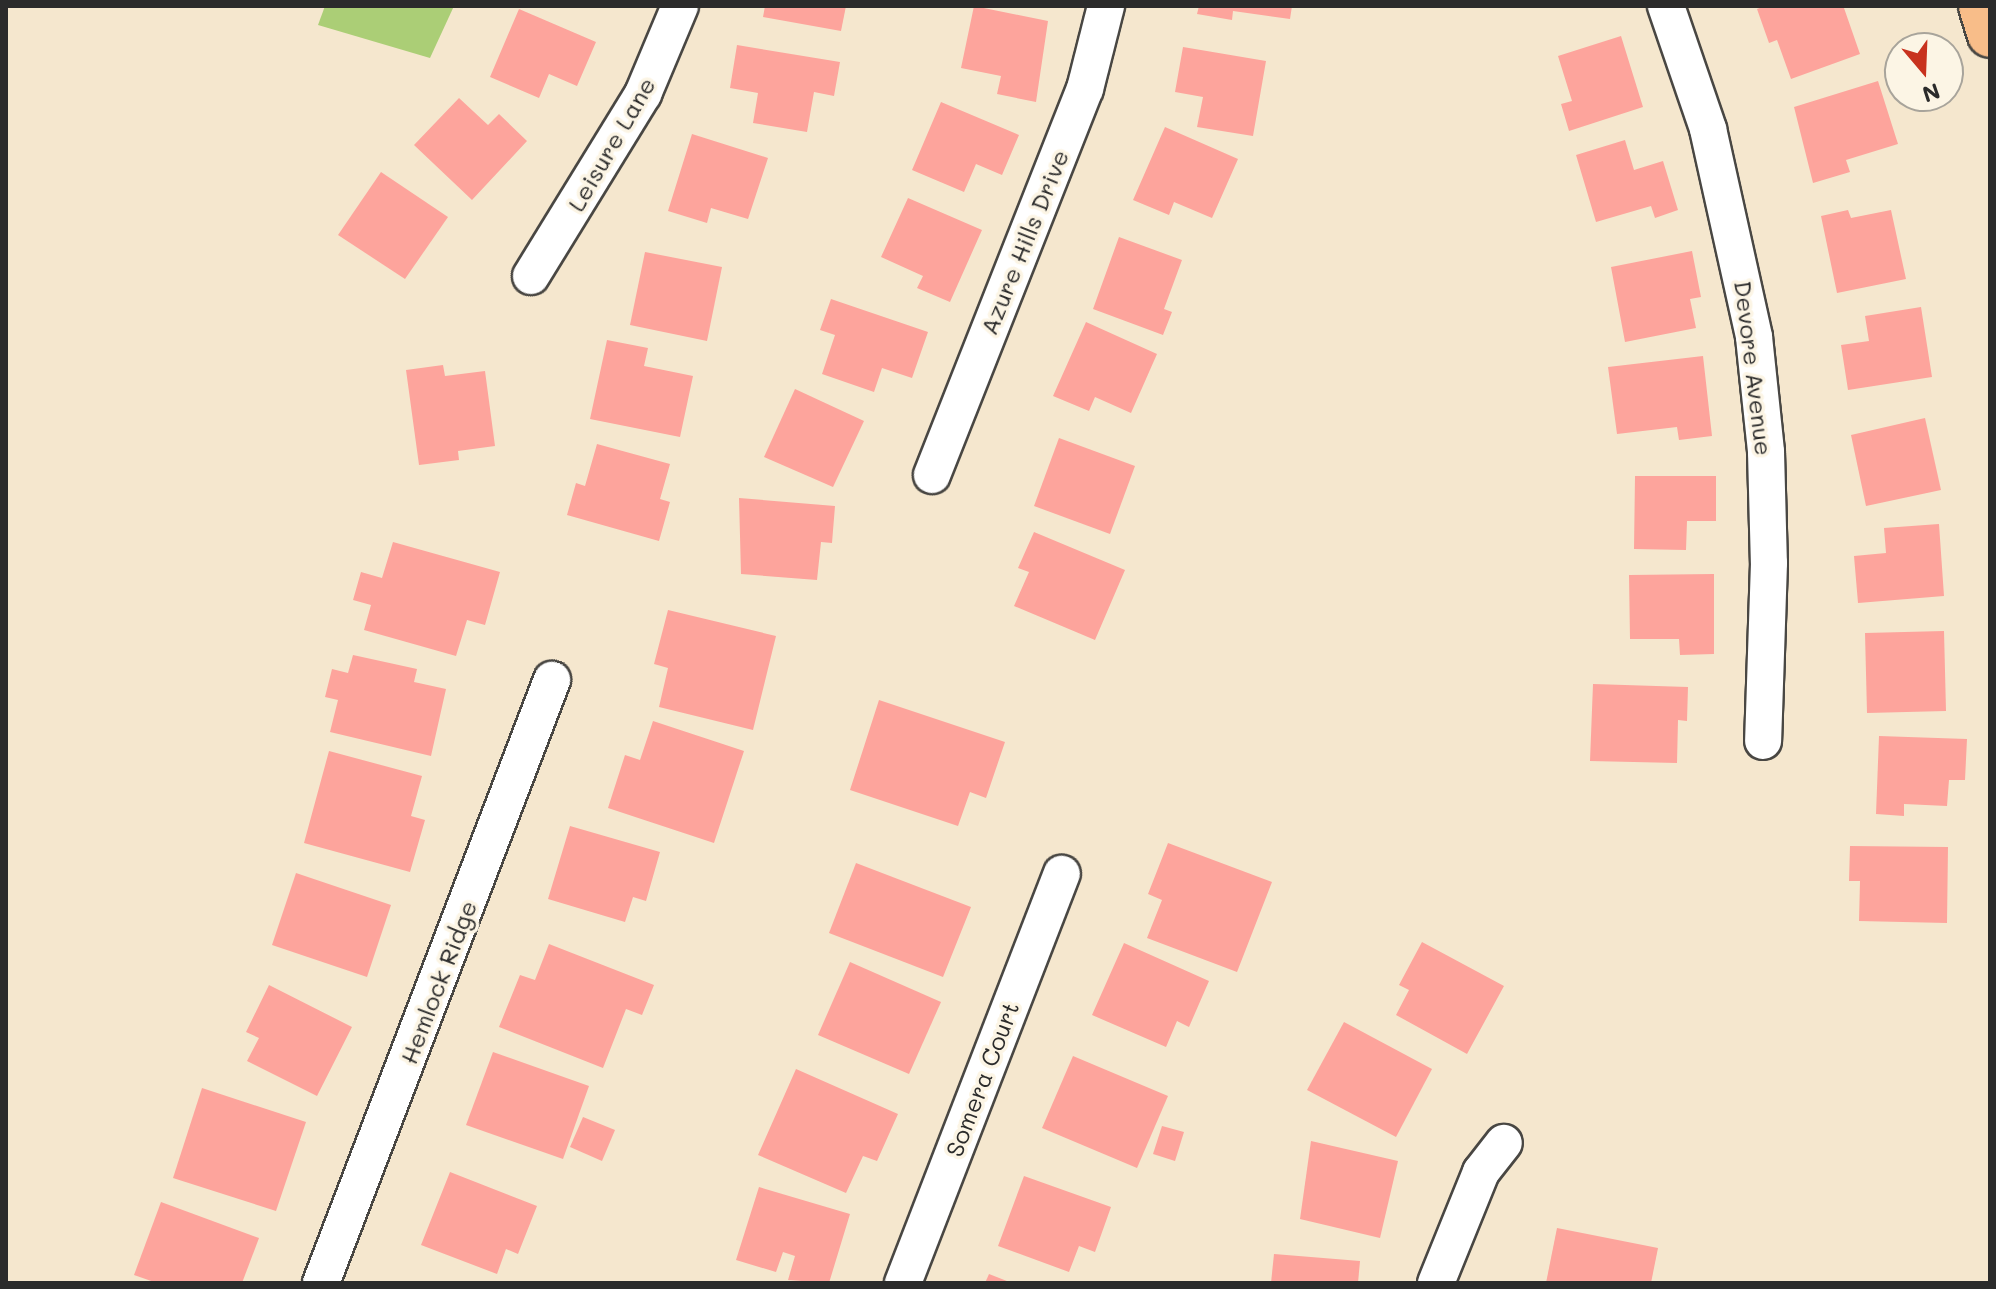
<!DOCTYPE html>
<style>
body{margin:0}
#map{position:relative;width:1996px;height:1289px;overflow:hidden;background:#f5e7ce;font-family:Mali,sans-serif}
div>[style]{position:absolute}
.green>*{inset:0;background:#abce76}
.building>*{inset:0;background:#fda49c}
.roads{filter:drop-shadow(2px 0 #494743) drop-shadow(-2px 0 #494743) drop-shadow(0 2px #494743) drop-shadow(0 -2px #494743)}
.minor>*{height:36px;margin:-18px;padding:0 18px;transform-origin:18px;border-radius:18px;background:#fff}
.major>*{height:44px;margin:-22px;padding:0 22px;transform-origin:22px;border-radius:22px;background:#f8bd89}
span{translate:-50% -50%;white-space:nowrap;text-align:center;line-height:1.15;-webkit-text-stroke:7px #fcf5e5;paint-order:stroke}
.street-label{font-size:24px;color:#2b2b2b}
.frame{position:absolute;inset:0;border:8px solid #2b2b2b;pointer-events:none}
.north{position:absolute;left:1884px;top:32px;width:80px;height:80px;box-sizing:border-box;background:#fcf5e5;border:2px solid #a8a49b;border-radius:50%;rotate:161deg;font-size:22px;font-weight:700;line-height:32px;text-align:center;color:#2b2b2b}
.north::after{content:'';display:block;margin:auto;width:28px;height:36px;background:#c8321e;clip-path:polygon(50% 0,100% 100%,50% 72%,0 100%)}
</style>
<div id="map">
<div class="green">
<i style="clip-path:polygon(325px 6px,454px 6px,430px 58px,318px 25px)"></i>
</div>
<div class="building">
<i style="clip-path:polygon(765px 6px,846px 6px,841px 31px,763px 17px)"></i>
<i style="clip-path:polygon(974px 6px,1048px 21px,1036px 102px,997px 94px,1001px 76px,961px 68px)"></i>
<i style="clip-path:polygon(1199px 6px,1292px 6px,1290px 19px,1233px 11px,1232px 20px,1197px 14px)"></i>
<i style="clip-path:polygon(1765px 6px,1850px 6px,1844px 8px,1860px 54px,1791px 79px,1777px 40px,1769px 43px,1757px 9px)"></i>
<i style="clip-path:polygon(519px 9px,596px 42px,577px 86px,549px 74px,539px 98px,490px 77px)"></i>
<i style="clip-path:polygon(1621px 36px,1643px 107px,1569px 131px,1561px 104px,1572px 101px,1558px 56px)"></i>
<i style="clip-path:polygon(737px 45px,840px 62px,834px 96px,814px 92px,807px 132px,753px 123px,758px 93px,730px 88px)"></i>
<i style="clip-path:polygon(1183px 47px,1266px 61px,1253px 136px,1197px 127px,1203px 97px,1175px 92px)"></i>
<i style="clip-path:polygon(1878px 81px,1898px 144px,1846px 160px,1850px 172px,1813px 183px,1794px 107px)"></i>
<i style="clip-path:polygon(459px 98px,488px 125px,499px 114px,527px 141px,472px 200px,414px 145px)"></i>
<i style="clip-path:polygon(941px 102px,1019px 135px,1002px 175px,976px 164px,964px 192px,912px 170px)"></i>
<i style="clip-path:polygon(1165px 127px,1238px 159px,1212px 218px,1174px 202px,1169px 215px,1133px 200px)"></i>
<i style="clip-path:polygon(692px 134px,768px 158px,748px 219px,711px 208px,707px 223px,668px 211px)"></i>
<i style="clip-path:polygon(1625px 140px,1634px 170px,1663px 161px,1678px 210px,1655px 218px,1651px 206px,1596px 222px,1576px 155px)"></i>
<i style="clip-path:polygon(381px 172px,448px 217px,405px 279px,338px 235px)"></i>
<i style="clip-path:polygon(908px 198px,982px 230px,950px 302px,917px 288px,923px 276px,881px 257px)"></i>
<i style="clip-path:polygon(1848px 210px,1851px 218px,1891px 210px,1906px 279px,1837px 293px,1821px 216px)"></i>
<i style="clip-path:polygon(1119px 237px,1182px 260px,1164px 309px,1172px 312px,1163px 335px,1093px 309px)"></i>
<i style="clip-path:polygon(1692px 251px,1701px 297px,1690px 299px,1696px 328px,1625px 342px,1611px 267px)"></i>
<i style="clip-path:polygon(645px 252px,722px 267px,707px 341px,630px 325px)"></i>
<i style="clip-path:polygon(831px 299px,928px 332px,912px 378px,882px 368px,874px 392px,822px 374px,835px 335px,820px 330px)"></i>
<i style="clip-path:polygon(1921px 307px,1932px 377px,1848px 390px,1841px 345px,1869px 341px,1865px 316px)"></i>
<i style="clip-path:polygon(1086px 322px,1157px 354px,1131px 413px,1095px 397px,1089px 411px,1053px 396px)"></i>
<i style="clip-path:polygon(607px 340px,648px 348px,644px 366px,693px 376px,680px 437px,590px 419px)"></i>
<i style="clip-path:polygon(1703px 356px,1712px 436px,1679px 440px,1677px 427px,1617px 434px,1608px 367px)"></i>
<i style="clip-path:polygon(443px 365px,445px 376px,485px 371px,495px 446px,458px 451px,459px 460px,419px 465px,406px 370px)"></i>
<i style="clip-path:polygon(795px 389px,864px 421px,833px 487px,764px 457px)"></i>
<i style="clip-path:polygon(1925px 418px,1941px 490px,1866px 506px,1851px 435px)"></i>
<i style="clip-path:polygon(1059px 438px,1135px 466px,1110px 534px,1034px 506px)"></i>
<i style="clip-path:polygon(597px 444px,670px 464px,660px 499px,670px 502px,659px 541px,567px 515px,576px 483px,585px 486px)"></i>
<i style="clip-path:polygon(1635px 476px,1716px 476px,1716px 521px,1687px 521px,1686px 550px,1634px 549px)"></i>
<i style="clip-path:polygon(739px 498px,835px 506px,832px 543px,821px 542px,817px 580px,741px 574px)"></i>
<i style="clip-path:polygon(1939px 524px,1944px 596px,1858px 603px,1854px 556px,1886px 553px,1884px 528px)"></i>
<i style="clip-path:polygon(1034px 532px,1125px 570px,1095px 640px,1014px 606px,1029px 572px,1018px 568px)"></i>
<i style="clip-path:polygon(393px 542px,500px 572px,485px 625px,467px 620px,456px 656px,364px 630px,371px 605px,353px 600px,361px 572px,382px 578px)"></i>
<i style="clip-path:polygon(1714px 574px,1714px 654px,1680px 655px,1679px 639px,1630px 639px,1629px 575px)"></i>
<i style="clip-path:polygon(668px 610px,776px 636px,753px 730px,659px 707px,668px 668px,654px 664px)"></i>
<i style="clip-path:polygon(1944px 631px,1946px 711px,1867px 713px,1865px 633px)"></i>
<i style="clip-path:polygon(353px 655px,417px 669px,414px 682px,446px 689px,431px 756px,330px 732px,338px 700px,325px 697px,332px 669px,348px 673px)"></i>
<i style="clip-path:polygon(1593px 684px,1688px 687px,1687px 721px,1678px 720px,1677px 763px,1590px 761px)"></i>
<i style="clip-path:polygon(879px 700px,1005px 742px,986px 798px,970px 792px,958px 826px,850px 790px)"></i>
<i style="clip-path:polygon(653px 721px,744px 751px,714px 843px,608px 808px,625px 755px,640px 760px)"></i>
<i style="clip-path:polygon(1879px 736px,1967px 739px,1965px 780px,1949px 780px,1947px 806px,1904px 804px,1904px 816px,1876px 814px)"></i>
<i style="clip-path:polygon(329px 751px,422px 776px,411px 816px,425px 820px,410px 872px,304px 843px)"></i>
<i style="clip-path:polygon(570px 826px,660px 852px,646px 901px,633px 897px,625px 922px,548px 899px)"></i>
<i style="clip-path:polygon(1168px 843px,1272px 882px,1237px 972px,1147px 938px,1162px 900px,1148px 894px)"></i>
<i style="clip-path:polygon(1850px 846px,1948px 847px,1947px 923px,1859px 921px,1860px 881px,1849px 881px)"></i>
<i style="clip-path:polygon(856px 863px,971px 907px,943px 977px,829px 933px)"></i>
<i style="clip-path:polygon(296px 873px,391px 905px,367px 977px,272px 945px)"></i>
<i style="clip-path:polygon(1422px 942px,1504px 986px,1467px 1054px,1396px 1015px,1409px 990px,1399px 985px)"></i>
<i style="clip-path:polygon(1124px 943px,1209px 981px,1189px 1027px,1177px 1021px,1166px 1047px,1092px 1015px)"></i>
<i style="clip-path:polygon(549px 944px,654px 985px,642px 1015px,626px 1009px,603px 1068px,499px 1027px,520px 975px,535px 980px)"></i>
<i style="clip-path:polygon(850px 962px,941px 1002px,909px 1074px,818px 1035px)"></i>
<i style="clip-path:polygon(269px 985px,352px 1027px,317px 1096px,247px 1061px,259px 1038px,246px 1032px)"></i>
<i style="clip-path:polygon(1344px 1022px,1432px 1069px,1396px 1137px,1307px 1090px)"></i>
<i style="clip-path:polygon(493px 1052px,589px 1086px,563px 1159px,466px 1125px)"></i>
<i style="clip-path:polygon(1073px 1056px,1168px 1096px,1137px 1168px,1042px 1128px)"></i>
<i style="clip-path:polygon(796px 1069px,898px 1114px,877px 1161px,863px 1156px,846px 1193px,758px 1155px)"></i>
<i style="clip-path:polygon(202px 1088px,306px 1122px,276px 1211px,173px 1178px)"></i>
<i style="clip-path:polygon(583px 1117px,615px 1130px,602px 1161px,570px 1147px)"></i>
<i style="clip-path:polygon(1162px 1126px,1184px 1132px,1175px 1161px,1153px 1154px)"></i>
<i style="clip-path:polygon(1311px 1141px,1398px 1161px,1380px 1238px,1300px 1219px)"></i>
<i style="clip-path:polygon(450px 1172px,537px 1206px,518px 1254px,506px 1249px,497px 1274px,421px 1245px)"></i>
<i style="clip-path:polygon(1024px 1176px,1111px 1207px,1095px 1252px,1079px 1246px,1069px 1272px,998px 1246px)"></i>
<i style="clip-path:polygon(759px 1187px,850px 1214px,829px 1283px,788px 1280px,795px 1256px,783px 1252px,776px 1272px,736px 1260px)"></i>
<i style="clip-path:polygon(161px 1202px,259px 1238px,242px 1283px,157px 1283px,134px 1275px)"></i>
<i style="clip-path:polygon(1557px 1228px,1658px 1248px,1651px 1283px,1546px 1283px)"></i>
<i style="clip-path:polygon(1274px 1254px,1360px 1261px,1358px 1283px,1271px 1283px)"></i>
<i style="clip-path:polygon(989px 1274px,1012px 1283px,985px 1283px)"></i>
</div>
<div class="roads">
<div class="minor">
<i style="left:1666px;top:6px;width:130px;rotate:71.1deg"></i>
<i style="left:1708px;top:129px;width:213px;rotate:77.5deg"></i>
<i style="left:1754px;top:337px;width:116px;rotate:84deg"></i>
<i style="left:1766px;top:452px;width:111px;rotate:88.5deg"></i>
<i style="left:1769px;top:563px;width:178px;rotate:91.9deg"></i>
<i style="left:531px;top:276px;width:214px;rotate:-58.4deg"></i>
<i style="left:643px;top:94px;width:95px;rotate:-67.2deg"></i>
<i style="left:932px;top:475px;width:415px;rotate:-68.4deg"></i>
<i style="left:1085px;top:89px;width:86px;rotate:-75.8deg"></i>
<i style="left:321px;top:1283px;width:646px;rotate:-69.04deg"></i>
<i style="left:903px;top:1283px;width:439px;rotate:-68.8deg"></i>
<i style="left:1436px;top:1283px;width:120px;rotate:-67.9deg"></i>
<i style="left:1481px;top:1172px;width:37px;rotate:-52deg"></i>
</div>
<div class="major">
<i style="left:1981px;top:6px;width:30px;rotate:73deg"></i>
</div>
</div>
<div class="street-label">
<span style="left:611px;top:144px;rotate:-60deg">Leisure Lane</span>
<span style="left:1024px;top:242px;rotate:-68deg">Azure Hills Drive</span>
<span style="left:1754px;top:368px;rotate:83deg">Devore Avenue</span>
<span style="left:438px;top:982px;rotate:-69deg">Hemlock Ridge</span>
<span style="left:982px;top:1079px;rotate:-69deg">Somera Court</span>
</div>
<div class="frame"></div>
<div class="north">N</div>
</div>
